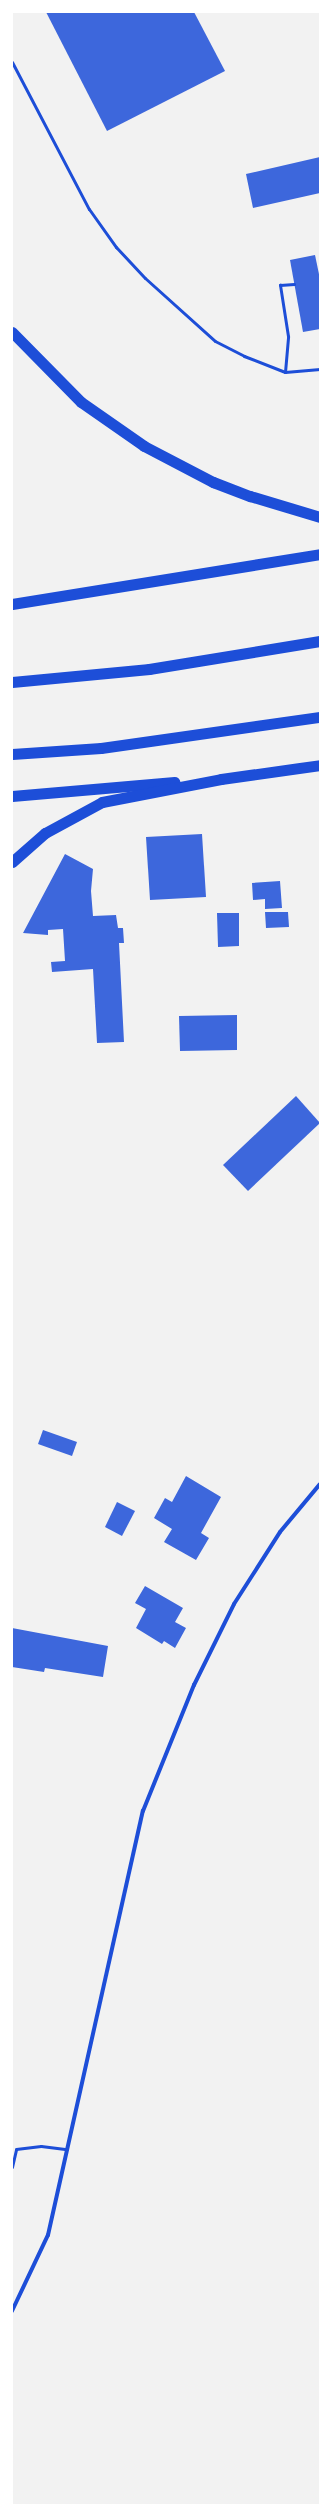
<!DOCTYPE html>
<style>
body{margin:0}
#map{position:relative;width:332px;height:2517px;overflow:hidden;background:#f2f2f2;font-family:"Varela Round",sans-serif}
div>[style]{position:absolute}
.building>*{inset:0;background:#3d67dc}
.service>*{height:3px;margin:-1.5px;padding:0 1.5px;transform-origin:1.5px;border-radius:1.5px;background:#1d4ed8}
.minor>*{height:4px;margin:-2px;padding:0 2px;transform-origin:2px;border-radius:2px;background:#1d4ed8}
.trunk>*{height:11px;margin:-5.5px;padding:0 5.5px;transform-origin:5.5px;border-radius:5.5px;background:#1d4ed8}
span{translate:-50% -50%;white-space:nowrap;text-align:center;line-height:1.15;-webkit-text-stroke:4px #fff;paint-order:stroke}
.frame{position:absolute;inset:0;border:13px solid #fff;pointer-events:none}
</style>
<div id="map">
<div class="building">
<i style="clip-path:polygon(46px 12px,194px 12px,225px 71px,107px 131px)"></i>
<i style="clip-path:polygon(320px 157px,320px 193px,253px 208px,246px 174px)"></i>
<i style="clip-path:polygon(315px 255px,320px 279px,320px 329px,303px 332px,290px 260px)"></i>
<i style="clip-path:polygon(202px 834px,206px 897px,150px 900px,146px 837px)"></i>
<i style="clip-path:polygon(65px 854px,93px 869px,91px 891px,93px 916px,116px 915px,118px 928px,123px 928px,124px 943px,119px 943px,124px 1042px,97px 1043px,93px 969px,52px 972px,51px 962px,65px 961px,63px 929px,48px 930px,48px 935px,23px 933px)"></i>
<i style="clip-path:polygon(280px 881px,282px 908px,265px 909px,265px 899px,253px 900px,252px 883px)"></i>
<i style="clip-path:polygon(265px 912px,288px 912px,289px 927px,266px 928px)"></i>
<i style="clip-path:polygon(217px 913px,239px 913px,239px 946px,218px 947px)"></i>
<i style="clip-path:polygon(237px 1015px,237px 1050px,180px 1051px,179px 1016px)"></i>
<i style="clip-path:polygon(296px 1096px,320px 1123px,248px 1191px,223px 1165px)"></i>
<i style="clip-path:polygon(43px 1430px,77px 1442px,72px 1456px,38px 1444px)"></i>
<i style="clip-path:polygon(186px 1476px,221px 1497px,201px 1533px,209px 1538px,196px 1560px,164px 1542px,172px 1529px,154px 1518px,165px 1498px,172px 1502px)"></i>
<i style="clip-path:polygon(117px 1502px,135px 1511px,122px 1536px,105px 1527px)"></i>
<i style="clip-path:polygon(145px 1586px,183px 1608px,175px 1622px,186px 1628px,175px 1648px,164px 1641px,162px 1644px,136px 1628px,146px 1609px,135px 1603px)"></i>
<i style="clip-path:polygon(12px 1628px,108px 1646px,103px 1677px,45px 1668px,44px 1672px,12px 1667px)"></i>
</div>
<div class="service">
<i style="left:12px;top:62px;width:166px;rotate:62.4deg"></i>
<i style="left:89px;top:209px;width:47px;rotate:54.6deg"></i>
<i style="left:116px;top:247px;width:42px;rotate:46.9deg"></i>
<i style="left:145px;top:278px;width:94px;rotate:42deg"></i>
<i style="left:215px;top:341px;width:33px;rotate:27deg"></i>
<i style="left:244px;top:356px;width:44px;rotate:21.3deg"></i>
<i style="left:285px;top:372px;width:35px;rotate:-5deg"></i>
<i style="left:285px;top:372px;width:36px;rotate:-85deg"></i>
<i style="left:288px;top:336px;width:52px;rotate:-98.9deg"></i>
<i style="left:280px;top:285px;width:14px;rotate:-4deg"></i>
<i style="left:12px;top:2167px;width:18px;rotate:-77deg"></i>
<i style="left:16px;top:2149px;width:25px;rotate:-7deg"></i>
<i style="left:41px;top:2146px;width:26px;rotate:7deg"></i>
</div>
<div class="minor">
<i style="left:12px;top:2311px;width:84px;rotate:-64.7deg"></i>
<i style="left:48px;top:2235px;width:435px;rotate:-77.4deg"></i>
<i style="left:143px;top:1811px;width:136px;rotate:-68deg"></i>
<i style="left:194px;top:1685px;width:90px;rotate:-63.7deg"></i>
<i style="left:234px;top:1604px;width:85px;rotate:-57.4deg"></i>
<i style="left:280px;top:1532px;width:62px;rotate:-50.2deg"></i>
</div>
<div class="trunk">
<i style="left:12px;top:332px;width:98px;rotate:45.4deg"></i>
<i style="left:81px;top:402px;width:77px;rotate:34.9deg"></i>
<i style="left:144px;top:446px;width:78px;rotate:27.6deg"></i>
<i style="left:213px;top:482px;width:40px;rotate:21deg"></i>
<i style="left:250px;top:496px;width:73px;rotate:16.7deg"></i>
<i style="left:12px;top:604px;width:312px;rotate:-9.2deg"></i>
<i style="left:12px;top:682px;width:138px;rotate:-5.4deg"></i>
<i style="left:149px;top:669px;width:173px;rotate:-9.3deg"></i>
<i style="left:12px;top:754px;width:89px;rotate:-3.9deg"></i>
<i style="left:101px;top:748px;width:221px;rotate:-8.1deg"></i>
<i style="left:12px;top:796px;width:163px;rotate:-4.9deg"></i>
<i style="left:12px;top:862px;width:44px;rotate:-41.3deg"></i>
<i style="left:45px;top:833px;width:65px;rotate:-28.5deg"></i>
<i style="left:102px;top:802px;width:121px;rotate:-10.9deg"></i>
<i style="left:221px;top:779px;width:100px;rotate:-8deg"></i>
</div>
<div class="frame"></div>
</div>
